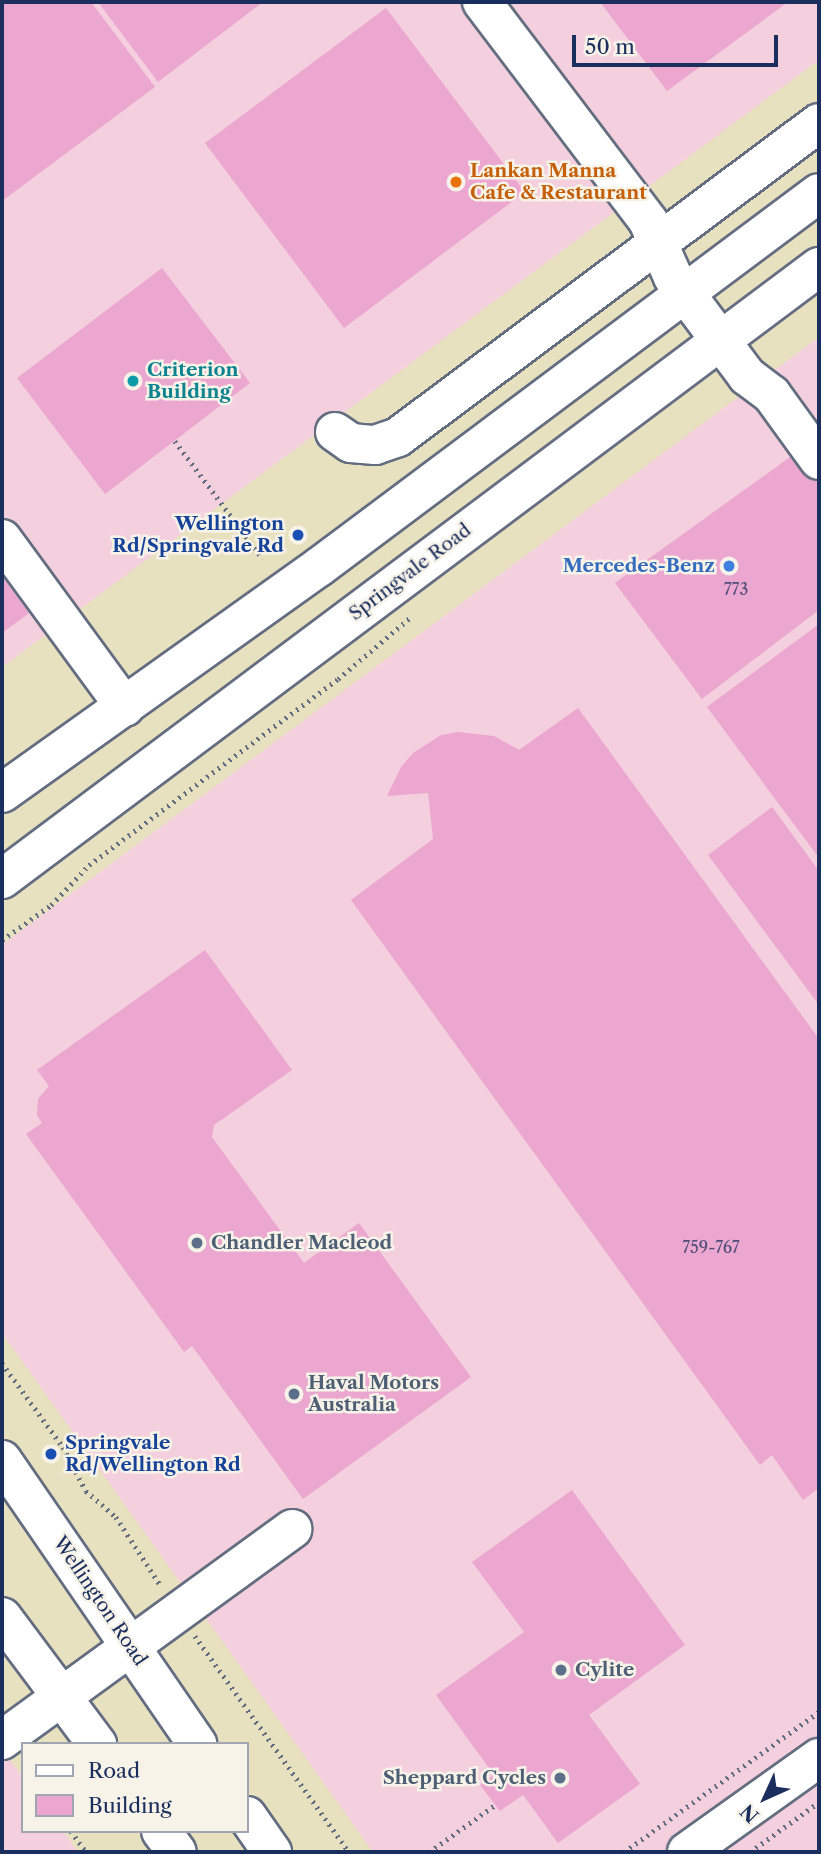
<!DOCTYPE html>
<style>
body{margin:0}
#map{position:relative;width:821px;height:1854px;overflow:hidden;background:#e8e1c0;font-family:"Libre Caslon Text",serif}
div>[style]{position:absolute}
.built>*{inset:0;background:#f4cfdd}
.building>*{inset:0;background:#eba7cf}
.path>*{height:4.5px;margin-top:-2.25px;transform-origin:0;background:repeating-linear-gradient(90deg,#636d80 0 2px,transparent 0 7px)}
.roads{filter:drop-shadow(2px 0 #636d80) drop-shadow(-2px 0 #636d80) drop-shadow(0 2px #636d80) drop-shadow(0 -2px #636d80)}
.minor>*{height:38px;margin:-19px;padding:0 19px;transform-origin:19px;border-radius:19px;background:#fff}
.highway>*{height:38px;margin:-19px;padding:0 19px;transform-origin:19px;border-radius:19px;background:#fff}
.dots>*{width:19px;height:19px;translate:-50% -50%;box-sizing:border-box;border:4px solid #f7f3e8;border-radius:50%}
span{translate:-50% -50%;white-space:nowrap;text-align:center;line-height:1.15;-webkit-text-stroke:5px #f7f3e8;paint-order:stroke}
.number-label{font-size:16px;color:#4f4d7a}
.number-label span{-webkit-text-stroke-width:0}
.food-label{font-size:19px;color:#c56008;font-weight:700}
.left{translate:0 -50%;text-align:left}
.culture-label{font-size:19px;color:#0d838f;font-weight:700}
.transit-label{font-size:19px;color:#164399;font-weight:700}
.right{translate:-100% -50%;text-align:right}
.shop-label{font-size:19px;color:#366cbe;font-weight:700}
.street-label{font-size:19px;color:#1b2f5e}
.service-label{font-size:19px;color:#4e5e75;font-weight:700}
.frame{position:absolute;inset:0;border:4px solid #1b2f5e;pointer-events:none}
.legend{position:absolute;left:21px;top:1742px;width:228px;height:91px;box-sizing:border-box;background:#f7f3e8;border:2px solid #9fa5b1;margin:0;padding:9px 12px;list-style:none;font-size:21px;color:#1b2f5e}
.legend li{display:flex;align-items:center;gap:14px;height:35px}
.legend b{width:35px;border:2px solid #9fa5b1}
.north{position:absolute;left:730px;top:1763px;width:70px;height:70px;-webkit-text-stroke:5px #f7f3e8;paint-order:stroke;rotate:225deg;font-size:19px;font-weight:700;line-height:28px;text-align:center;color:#1b2f5e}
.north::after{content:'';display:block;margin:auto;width:24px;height:32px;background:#1b2f5e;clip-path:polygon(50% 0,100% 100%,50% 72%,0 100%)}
.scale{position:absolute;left:572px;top:35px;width:206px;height:32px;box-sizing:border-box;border:4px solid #1b2f5e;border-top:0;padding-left:9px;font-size:21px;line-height:24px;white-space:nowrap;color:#1b2f5e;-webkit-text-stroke:5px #f7f3e8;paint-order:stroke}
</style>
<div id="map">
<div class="built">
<i style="clip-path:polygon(2px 2px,819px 2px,819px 60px,2px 667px)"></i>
<i style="clip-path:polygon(819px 337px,819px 1852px,373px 1852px,2px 1333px,2px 945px)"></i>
<i style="clip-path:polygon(2px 1749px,23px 1777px,23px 1831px,63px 1831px,78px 1852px,2px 1852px)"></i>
</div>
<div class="building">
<i style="clip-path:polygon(2px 2px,91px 2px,155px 87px,2px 201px)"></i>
<i style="clip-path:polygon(98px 2px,263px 2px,158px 82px)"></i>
<i style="clip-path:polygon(600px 2px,788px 2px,667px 91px)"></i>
<i style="clip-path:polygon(386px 8px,525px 192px,344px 328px,205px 143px)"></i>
<i style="clip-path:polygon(162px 268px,250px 383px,105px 494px,17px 378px)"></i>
<i style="clip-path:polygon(797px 452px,819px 481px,819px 610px,702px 699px,615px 583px)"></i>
<i style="clip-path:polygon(2px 576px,29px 613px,2px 633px)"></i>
<i style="clip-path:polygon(819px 624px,819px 858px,707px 707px)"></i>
<i style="clip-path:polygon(578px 708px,819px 1039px,819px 1488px,803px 1500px,772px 1455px,760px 1465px,351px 900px,433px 839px,428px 793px,387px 796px,401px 767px,413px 753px,441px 735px,458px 732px,494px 736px,519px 750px)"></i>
<i style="clip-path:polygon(772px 807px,819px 871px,819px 1005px,708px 855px)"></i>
<i style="clip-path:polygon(205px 950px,292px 1070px,214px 1125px,212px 1137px,304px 1263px,359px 1223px,471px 1377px,303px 1499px,192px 1346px,184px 1352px,26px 1134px,42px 1123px,37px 1115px,38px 1099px,49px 1086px,37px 1070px)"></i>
<i style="clip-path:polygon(572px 1490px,685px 1645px,589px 1715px,640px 1784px,558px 1843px,523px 1795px,500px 1811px,480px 1785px,494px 1775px,436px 1695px,524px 1632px,472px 1562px)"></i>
</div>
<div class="path">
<i style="left:175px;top:441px;width:147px;rotate:53.3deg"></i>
<i style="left:2px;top:940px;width:60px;rotate:-35.5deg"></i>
<i style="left:51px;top:905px;width:55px;rotate:-46.5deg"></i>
<i style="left:89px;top:865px;width:311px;rotate:-36.8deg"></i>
<i style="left:338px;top:679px;width:97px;rotate:-40.4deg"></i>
<i style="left:2px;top:1363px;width:104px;rotate:54deg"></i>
<i style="left:63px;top:1447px;width:50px;rotate:62.4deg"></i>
<i style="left:86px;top:1491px;width:40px;rotate:41deg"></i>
<i style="left:116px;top:1517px;width:82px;rotate:56.9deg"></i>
<i style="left:195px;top:1636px;width:265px;rotate:54.5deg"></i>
<i style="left:71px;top:1831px;width:26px;rotate:54deg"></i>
<i style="left:429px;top:1852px;width:81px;rotate:-35.5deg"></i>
<i style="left:624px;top:1852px;width:240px;rotate:-35.7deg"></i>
<i style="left:750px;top:1852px;width:85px;rotate:-35.9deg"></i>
</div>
<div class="roads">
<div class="minor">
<i style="left:482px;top:2px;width:275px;rotate:52.8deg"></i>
<i style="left:648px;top:221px;width:61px;rotate:65.9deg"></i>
<i style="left:673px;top:277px;width:124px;rotate:53.2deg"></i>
<i style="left:747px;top:376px;width:31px;rotate:37deg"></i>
<i style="left:772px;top:395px;width:80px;rotate:54.1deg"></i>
<i style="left:335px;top:432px;width:19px;rotate:35deg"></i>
<i style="left:351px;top:443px;width:24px;rotate:5deg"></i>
<i style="left:375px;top:445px;width:24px;rotate:-19deg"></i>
<i style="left:398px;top:437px;width:525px;rotate:-36.72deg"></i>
<i style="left:2px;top:539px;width:208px;rotate:53.8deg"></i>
<i style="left:2px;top:1740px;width:359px;rotate:-36deg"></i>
<i style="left:687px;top:1852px;width:162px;rotate:-35.5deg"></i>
</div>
<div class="highway">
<i style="left:2px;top:793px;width:389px;rotate:-35.5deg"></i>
<i style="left:319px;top:567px;width:624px;rotate:-36.8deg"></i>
<i style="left:2px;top:879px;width:1021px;rotate:-36.84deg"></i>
<i style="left:2px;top:1460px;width:345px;rotate:55.5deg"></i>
<i style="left:2px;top:1617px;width:159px;rotate:53.2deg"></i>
<i style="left:247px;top:1816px;width:44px;rotate:55.2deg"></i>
<i style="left:161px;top:1831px;width:26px;rotate:53deg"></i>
</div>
</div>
<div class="dots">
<i style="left:456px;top:182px;background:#e8710a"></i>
<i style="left:133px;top:381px;background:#0f9aa8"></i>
<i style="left:298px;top:535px;background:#1a4fb4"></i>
<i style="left:729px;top:566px;background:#3f7fe0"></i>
<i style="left:197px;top:1243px;background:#5c6f8a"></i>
<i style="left:294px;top:1394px;background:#5c6f8a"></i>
<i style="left:51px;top:1454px;background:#1a4fb4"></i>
<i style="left:561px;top:1670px;background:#5c6f8a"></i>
<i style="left:560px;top:1778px;background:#5c6f8a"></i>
</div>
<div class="number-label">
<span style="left:736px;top:589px">773</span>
<span style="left:711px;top:1247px">759-767</span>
</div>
<div class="food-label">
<span class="left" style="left:470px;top:182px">Lankan Manna<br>Cafe &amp; Restaurant</span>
</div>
<div class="culture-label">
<span class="left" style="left:147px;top:381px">Criterion<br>Building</span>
</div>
<div class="transit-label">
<span class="right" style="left:284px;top:535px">Wellington<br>Rd/Springvale Rd</span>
<span class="left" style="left:65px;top:1454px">Springvale<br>Rd/Wellington Rd</span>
</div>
<div class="shop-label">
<span class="right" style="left:715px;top:566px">Mercedes-Benz</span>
</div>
<div class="street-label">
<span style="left:410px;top:572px;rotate:-37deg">Springvale Road</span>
<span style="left:100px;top:1601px;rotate:56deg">Wellington Road</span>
</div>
<div class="service-label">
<span class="left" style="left:211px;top:1243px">Chandler Macleod</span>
<span class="left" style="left:308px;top:1394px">Haval Motors<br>Australia</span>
<span class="left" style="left:575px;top:1670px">Cylite</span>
<span class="right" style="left:546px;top:1778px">Sheppard Cycles</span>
</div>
<div class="frame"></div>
<ul class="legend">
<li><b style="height:9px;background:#fff"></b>Road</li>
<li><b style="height:19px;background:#eba7cf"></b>Building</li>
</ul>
<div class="north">N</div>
<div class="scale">50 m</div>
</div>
